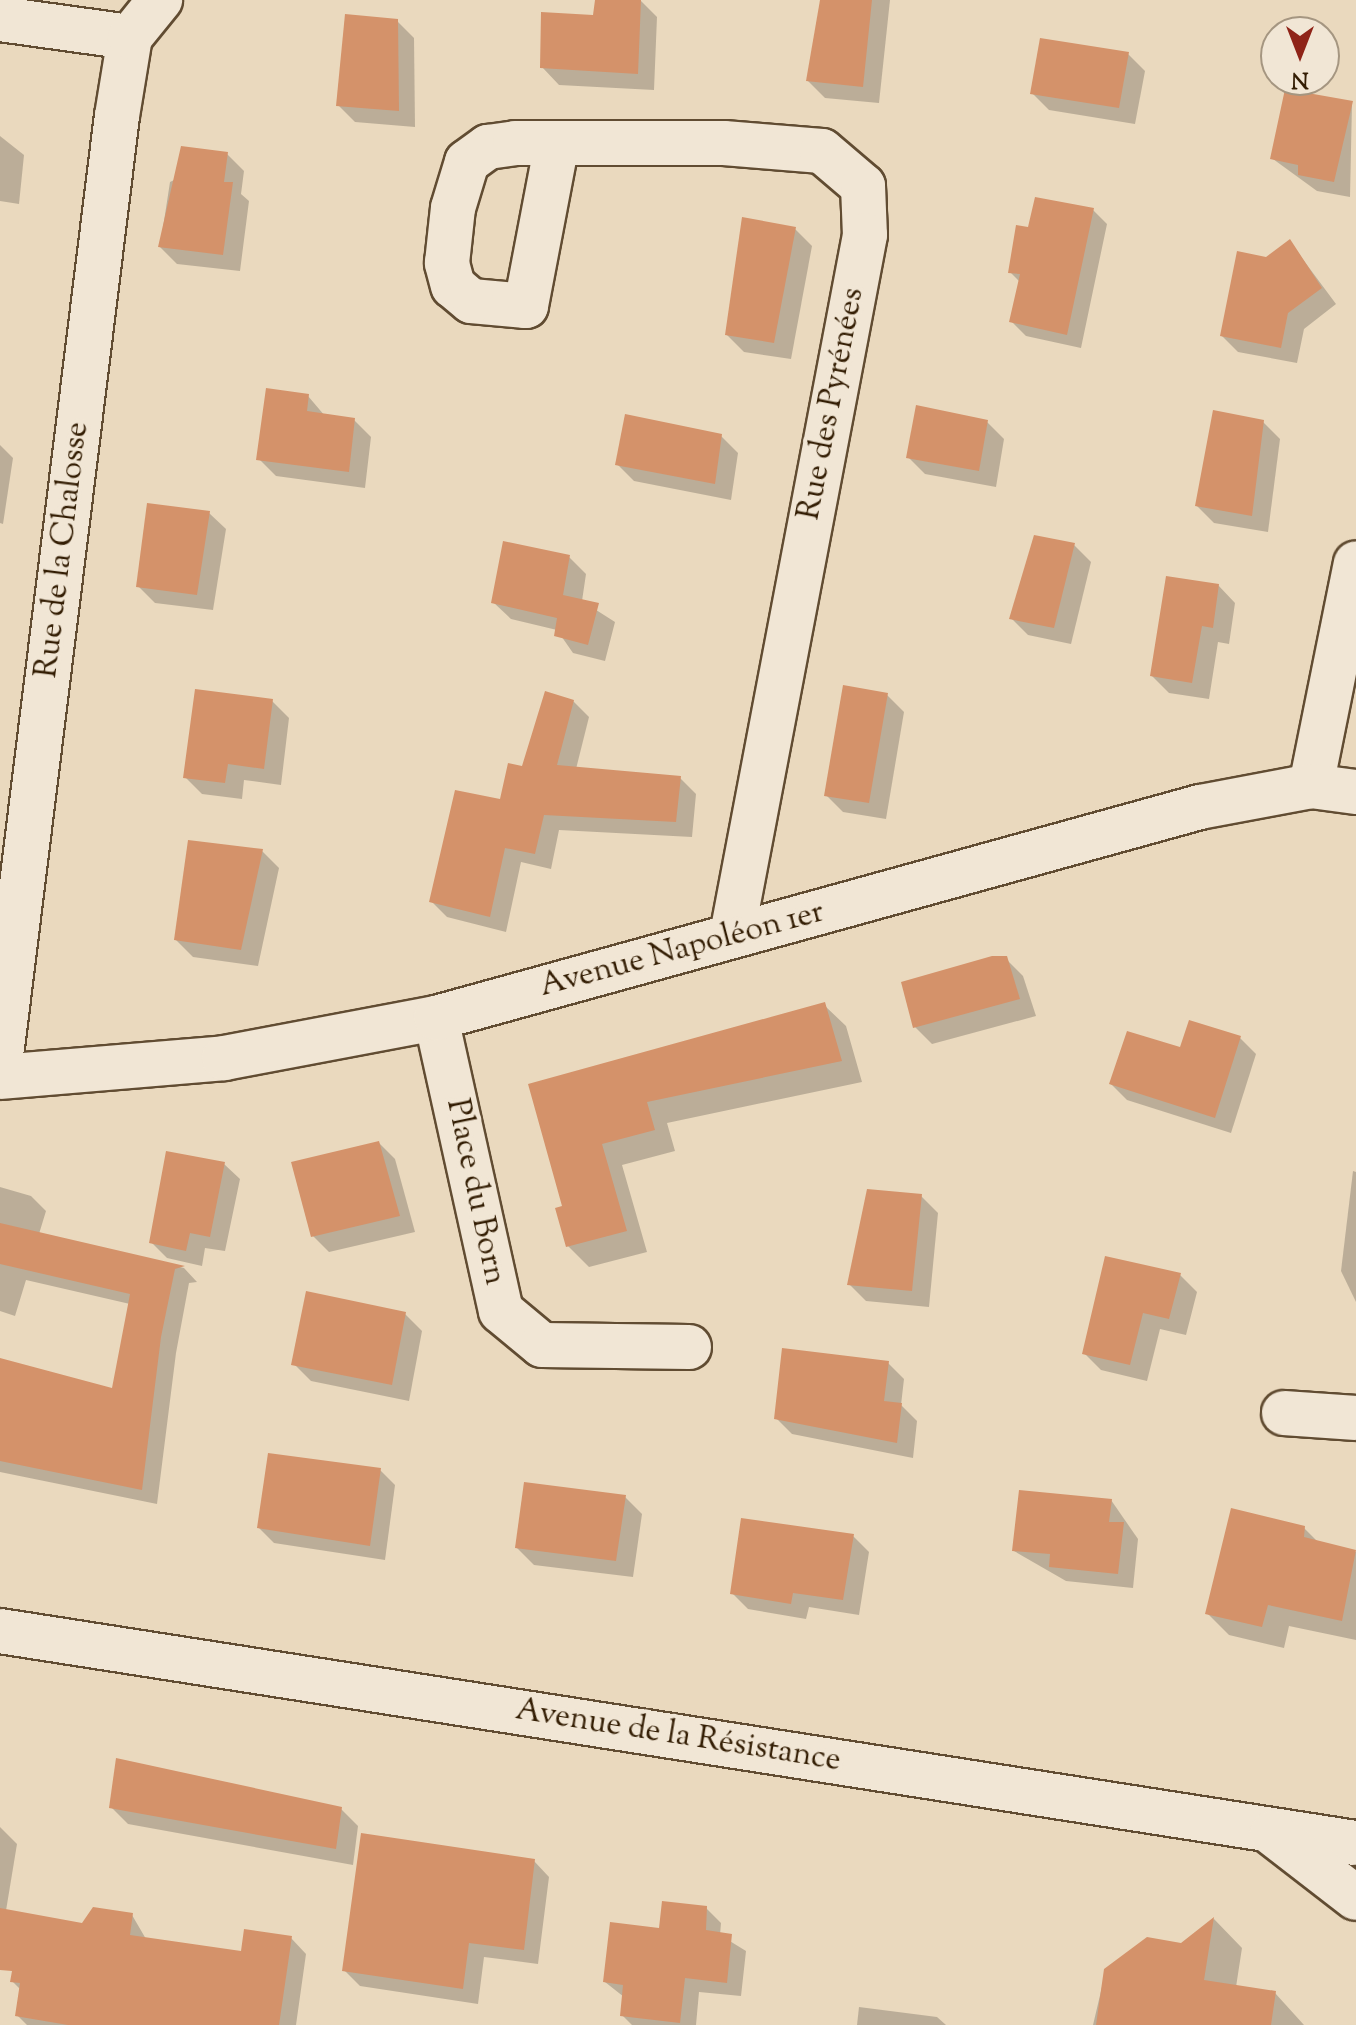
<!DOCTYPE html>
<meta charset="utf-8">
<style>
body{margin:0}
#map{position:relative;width:1356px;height:2025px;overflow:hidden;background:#ead9be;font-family:"Sorts Mill Goudy",serif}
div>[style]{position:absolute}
.shadow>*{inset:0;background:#0003}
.building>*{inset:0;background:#d4926a}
.roads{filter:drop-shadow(2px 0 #614c32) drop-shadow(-2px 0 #614c32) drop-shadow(0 2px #614c32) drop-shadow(0 -2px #614c32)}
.street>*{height:44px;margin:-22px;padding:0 22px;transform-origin:22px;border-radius:22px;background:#f1e6d5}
.secondary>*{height:44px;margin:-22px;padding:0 22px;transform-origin:22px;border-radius:22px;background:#f1e6d5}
span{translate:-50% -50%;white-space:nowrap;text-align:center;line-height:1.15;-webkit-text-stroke:8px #f1e6d5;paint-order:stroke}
.street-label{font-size:32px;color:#331d03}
.north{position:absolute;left:1260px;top:16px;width:80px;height:80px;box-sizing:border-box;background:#f1e6d5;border:2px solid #a59681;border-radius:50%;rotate:180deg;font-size:22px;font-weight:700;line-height:32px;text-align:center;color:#331d03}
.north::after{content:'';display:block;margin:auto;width:28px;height:36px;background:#8f2418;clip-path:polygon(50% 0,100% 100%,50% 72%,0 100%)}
</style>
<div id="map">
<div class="shadow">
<i style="clip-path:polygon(597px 0,640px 0,657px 17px,654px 90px,559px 85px,542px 67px,595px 17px)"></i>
<i style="clip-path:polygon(821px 0,890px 0,879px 103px,825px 98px,808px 81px)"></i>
<i style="clip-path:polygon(397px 21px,414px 38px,415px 127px,355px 122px,338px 105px)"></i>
<i style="clip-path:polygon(1128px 54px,1145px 71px,1135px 124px,1049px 110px,1032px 93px)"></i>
<i style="clip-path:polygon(1352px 103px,1350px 197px,1317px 191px,1273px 159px)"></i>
<i style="clip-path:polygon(0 136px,24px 155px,19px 204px,0 201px)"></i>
<i style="clip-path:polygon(227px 154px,244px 171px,241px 194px,249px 201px,240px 271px,177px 264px,160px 247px,170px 182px)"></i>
<i style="clip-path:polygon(1093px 210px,1107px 224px,1081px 348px,1026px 336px,1012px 322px,1021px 283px,1010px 272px,1030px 229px)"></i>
<i style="clip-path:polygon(795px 229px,812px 246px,791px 359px,744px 352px,727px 335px)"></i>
<i style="clip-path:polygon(1290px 242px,1336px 304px,1304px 329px,1297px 363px,1238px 352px,1222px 336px,1267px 259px)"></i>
<i style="clip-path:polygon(308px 396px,325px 416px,354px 420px,371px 437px,365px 488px,276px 476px,259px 459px)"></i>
<i style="clip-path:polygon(987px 422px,1004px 439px,996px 487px,925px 474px,908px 457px)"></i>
<i style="clip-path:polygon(1263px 422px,1280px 439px,1268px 532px,1214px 523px,1197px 506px)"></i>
<i style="clip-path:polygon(721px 436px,738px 453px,731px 500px,634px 481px,617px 464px)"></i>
<i style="clip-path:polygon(0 445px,13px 458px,3px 524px,0 523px)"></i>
<i style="clip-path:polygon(209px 513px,226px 529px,213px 610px,155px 603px,139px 587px)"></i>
<i style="clip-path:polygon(1074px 545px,1091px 562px,1071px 644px,1028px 635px,1011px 618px)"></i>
<i style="clip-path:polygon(569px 557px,586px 574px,582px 601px,615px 622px,605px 661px,573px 653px,557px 630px,511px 619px,493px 602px)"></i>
<i style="clip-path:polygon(1218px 585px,1235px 603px,1229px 644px,1218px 642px,1209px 699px,1169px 693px,1152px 676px)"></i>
<i style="clip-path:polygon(887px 695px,904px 712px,886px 819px,843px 812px,826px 795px)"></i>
<i style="clip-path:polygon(272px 701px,289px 718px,281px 785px,244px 780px,242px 799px,202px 794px,185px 777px)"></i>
<i style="clip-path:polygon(573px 701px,589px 717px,576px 769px,680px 778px,696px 794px,692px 837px,559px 830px,551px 869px,521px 862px,506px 932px,447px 917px,431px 901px)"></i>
<i style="clip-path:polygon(262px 851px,279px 868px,258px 966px,193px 957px,176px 940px)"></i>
<i style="clip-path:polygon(1006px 959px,1023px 976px,1036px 1016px,932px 1044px,915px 1027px)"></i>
<i style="clip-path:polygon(824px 1005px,846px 1026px,862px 1082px,667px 1123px,675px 1151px,622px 1165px,647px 1252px,589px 1267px,568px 1246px,564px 1207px,531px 1086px)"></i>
<i style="clip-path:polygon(1240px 1038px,1256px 1054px,1231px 1133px,1127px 1100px,1111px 1084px)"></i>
<i style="clip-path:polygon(379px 1143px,395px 1159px,415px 1232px,329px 1252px,313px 1236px)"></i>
<i style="clip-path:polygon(224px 1164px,240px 1179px,225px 1251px,205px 1248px,202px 1266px,167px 1258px,151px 1242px)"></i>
<i style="clip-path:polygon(1353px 1171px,1356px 1172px,1356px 1302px,1341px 1271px)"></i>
<i style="clip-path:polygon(0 1187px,31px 1196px,46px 1211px,39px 1234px,184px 1268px,197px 1282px,189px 1283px,176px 1353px,157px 1504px,0 1472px,0 1403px,114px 1390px,130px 1304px,26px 1280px,15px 1316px,0 1311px)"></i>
<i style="clip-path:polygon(921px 1196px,938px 1213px,929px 1307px,866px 1301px,849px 1284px)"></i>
<i style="clip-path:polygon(1180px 1275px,1197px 1292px,1186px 1335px,1160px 1329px,1147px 1381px,1101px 1370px,1084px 1353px)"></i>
<i style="clip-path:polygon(405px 1314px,422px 1331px,409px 1401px,311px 1381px,294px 1364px)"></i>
<i style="clip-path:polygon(888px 1363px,904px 1379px,901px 1405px,917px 1421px,913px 1458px,792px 1434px,776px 1418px)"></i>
<i style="clip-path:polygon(380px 1470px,395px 1485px,385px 1560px,274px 1543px,259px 1528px)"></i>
<i style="clip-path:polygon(625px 1497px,642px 1514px,633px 1577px,534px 1565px,517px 1548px)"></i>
<i style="clip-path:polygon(1111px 1500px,1138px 1539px,1133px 1588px,1066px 1581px,1014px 1551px)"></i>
<i style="clip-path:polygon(1304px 1528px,1319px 1543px,1356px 1552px,1356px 1640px,1289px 1626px,1284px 1648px,1229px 1635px,1208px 1614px)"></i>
<i style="clip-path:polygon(853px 1536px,869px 1552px,859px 1615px,809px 1607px,806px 1619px,748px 1609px,732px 1593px)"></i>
<i style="clip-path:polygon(111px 1807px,341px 1809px,358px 1826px,353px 1865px,128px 1824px)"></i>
<i style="clip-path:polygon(0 1827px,17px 1844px,0 1947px)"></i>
<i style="clip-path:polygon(534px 1861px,549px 1877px,538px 1964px,484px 1957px,478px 2004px,360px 1986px,344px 1970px)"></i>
<i style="clip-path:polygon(706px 1908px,721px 1923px,720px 1935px,746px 1951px,741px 1996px,699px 1992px,696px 2025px,632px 2025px,622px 2015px,624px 1997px,605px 1982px)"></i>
<i style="clip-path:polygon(132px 1915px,146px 1939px,243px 1953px,291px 1938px,306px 1954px,296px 2025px,27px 2025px,17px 2015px,21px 1990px,12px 1981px,83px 1925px)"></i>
<i style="clip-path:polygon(1214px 1919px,1242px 1948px,1236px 1987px,1275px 1993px,1304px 2025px,1093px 2025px,1106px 1970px,1182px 1945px)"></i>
<i style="clip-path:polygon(859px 2007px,937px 2017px,946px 2025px,857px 2025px)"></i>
</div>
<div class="building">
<i style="clip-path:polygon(595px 0,641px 0,638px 74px,540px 68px,541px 12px,593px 15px)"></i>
<i style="clip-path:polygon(820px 0,872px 0,863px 87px,806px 81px)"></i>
<i style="clip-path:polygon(345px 14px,398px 19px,399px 111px,336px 106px)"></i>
<i style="clip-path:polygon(1040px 38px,1129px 52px,1119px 108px,1030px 94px)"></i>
<i style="clip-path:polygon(1285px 89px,1353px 101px,1334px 182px,1298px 175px,1298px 165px,1270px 159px)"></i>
<i style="clip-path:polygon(181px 146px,228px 152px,224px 182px,233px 182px,223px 255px,158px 247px)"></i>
<i style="clip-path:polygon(1035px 197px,1094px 208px,1067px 335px,1009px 322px,1020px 274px,1008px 273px,1016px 225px,1028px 227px)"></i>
<i style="clip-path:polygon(742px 217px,796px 227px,774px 343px,725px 335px)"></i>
<i style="clip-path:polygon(1290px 239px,1322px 288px,1288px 313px,1281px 348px,1220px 336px,1237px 251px,1266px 257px)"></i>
<i style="clip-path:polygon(266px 388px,309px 394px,307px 411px,355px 418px,349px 472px,256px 460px)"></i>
<i style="clip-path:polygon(916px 405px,988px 420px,979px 471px,906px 458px)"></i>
<i style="clip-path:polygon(1213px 410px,1264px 420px,1252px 516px,1195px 506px)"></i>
<i style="clip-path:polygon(625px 414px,722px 434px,715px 484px,615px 465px)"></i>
<i style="clip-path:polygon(147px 503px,210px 511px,197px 595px,136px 587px)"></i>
<i style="clip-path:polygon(1034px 535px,1075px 543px,1054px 628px,1009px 619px)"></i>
<i style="clip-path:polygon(503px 541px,570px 555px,563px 595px,599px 603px,588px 645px,554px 636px,557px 618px,491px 603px)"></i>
<i style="clip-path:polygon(1166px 576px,1219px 584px,1213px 628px,1202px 626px,1192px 683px,1150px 676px)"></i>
<i style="clip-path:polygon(843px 685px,888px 693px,869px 803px,824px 796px)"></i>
<i style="clip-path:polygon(195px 689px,273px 699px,264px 769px,228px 764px,225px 783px,183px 778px)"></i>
<i style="clip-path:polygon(545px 691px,574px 700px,557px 765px,681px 776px,676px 822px,544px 815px,535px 854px,505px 848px,490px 917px,429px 902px,455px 790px,500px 799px,508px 763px,522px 766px)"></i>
<i style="clip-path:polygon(188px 840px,263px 849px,241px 950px,174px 940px)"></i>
<i style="clip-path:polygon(992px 956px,1007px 956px,1020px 999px,913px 1028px,901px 982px)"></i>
<i style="clip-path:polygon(825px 1002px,842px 1061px,647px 1102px,655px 1130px,602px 1144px,627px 1231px,566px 1247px,555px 1208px,562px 1206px,528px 1084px)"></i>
<i style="clip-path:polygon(1189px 1020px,1241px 1036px,1215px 1118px,1109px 1084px,1127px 1031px,1180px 1047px)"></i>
<i style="clip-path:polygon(379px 1141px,400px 1216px,311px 1237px,291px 1162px)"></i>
<i style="clip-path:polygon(166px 1151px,225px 1162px,210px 1237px,190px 1233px,186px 1251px,149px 1243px)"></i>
<i style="clip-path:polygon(867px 1189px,922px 1194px,912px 1291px,847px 1285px)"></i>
<i style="clip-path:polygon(0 1223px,185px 1266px,175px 1269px,161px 1337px,142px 1490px,0 1461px,0 1358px,112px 1388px,130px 1294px,0 1264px)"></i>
<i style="clip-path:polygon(1105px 1256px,1181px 1273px,1169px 1319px,1143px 1313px,1130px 1365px,1082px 1354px)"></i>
<i style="clip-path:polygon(306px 1291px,406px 1312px,392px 1385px,291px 1365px)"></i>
<i style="clip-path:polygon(782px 1348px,889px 1361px,884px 1401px,902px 1403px,897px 1443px,774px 1419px)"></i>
<i style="clip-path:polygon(268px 1453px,381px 1468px,370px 1546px,257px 1528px)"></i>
<i style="clip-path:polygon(524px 1482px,626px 1495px,616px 1561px,515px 1548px)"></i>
<i style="clip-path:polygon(1019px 1490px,1112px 1499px,1109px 1522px,1124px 1522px,1118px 1574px,1049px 1567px,1050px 1554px,1012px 1551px)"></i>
<i style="clip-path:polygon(1231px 1508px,1305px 1526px,1304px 1537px,1356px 1550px,1342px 1621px,1268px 1605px,1262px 1627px,1205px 1614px)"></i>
<i style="clip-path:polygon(741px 1518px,854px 1534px,843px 1600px,793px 1593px,791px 1604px,730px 1594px)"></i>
<i style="clip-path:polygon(116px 1758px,342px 1807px,336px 1849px,109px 1808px)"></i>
<i style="clip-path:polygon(361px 1833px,535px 1859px,524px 1950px,469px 1943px,463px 1989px,342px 1971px)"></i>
<i style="clip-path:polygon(662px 1901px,707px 1906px,706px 1930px,732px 1934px,727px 1983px,685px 1978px,680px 2023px,620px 2016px,623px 1985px,603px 1982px,610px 1922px,659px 1928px)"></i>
<i style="clip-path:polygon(93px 1907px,133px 1913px,130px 1935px,241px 1951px,244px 1929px,292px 1936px,279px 2025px,68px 2025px,15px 2016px,20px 1983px,10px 1982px,12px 1971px,0 1970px,0 1908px,82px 1923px)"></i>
<i style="clip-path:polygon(1214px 1917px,1204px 1980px,1276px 1991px,1271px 2025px,1096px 2025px,1104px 1969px,1147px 1937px,1181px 1943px)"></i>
</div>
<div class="roads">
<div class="street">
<i style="left:0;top:19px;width:131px;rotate:7.9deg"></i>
<i style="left:557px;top:143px;width:166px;rotate:100.8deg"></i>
<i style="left:526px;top:306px;width:55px;rotate:-174.8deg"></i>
<i style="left:471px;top:301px;width:23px;rotate:-140deg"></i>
<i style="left:453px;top:286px;width:24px;rotate:-105deg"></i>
<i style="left:447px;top:263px;width:55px;rotate:-83.8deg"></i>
<i style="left:453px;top:208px;width:48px;rotate:-73.1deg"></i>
<i style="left:467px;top:162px;width:26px;rotate:-36deg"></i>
<i style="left:488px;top:147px;width:27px;rotate:-8deg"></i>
<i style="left:515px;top:143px;width:209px"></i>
<i style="left:724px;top:143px;width:98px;rotate:4.7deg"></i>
<i style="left:822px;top:151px;width:54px;rotate:40.5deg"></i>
<i style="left:863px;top:186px;width:49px;rotate:87.7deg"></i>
<i style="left:865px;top:235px;width:713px;rotate:100.76deg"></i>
<i style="left:1311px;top:786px;width:227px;rotate:-78.6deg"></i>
<i style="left:436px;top:1018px;width:300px;rotate:77.5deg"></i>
<i style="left:501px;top:1311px;width:53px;rotate:39.7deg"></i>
<i style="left:542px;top:1345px;width:147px;rotate:0.8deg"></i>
<i style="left:0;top:1063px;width:954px;rotate:-82.96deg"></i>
<i style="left:117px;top:116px;width:80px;rotate:-80.7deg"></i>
<i style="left:130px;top:37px;width:48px;rotate:-51deg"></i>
<i style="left:0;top:1077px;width:225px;rotate:-4.8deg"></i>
<i style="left:224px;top:1058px;width:216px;rotate:-10.7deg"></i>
<i style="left:436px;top:1018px;width:793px;rotate:-15.44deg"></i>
<i style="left:1200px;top:807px;width:113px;rotate:-10.7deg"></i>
<i style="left:1311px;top:786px;width:45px;rotate:7.6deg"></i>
<i style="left:1284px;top:1413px;width:72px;rotate:4deg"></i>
</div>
<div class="secondary">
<i style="left:0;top:1631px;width:1372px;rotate:8.89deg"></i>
<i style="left:1272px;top:1833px;width:106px;rotate:37.7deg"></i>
</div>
</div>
<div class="street-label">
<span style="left:832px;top:404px;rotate:-79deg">Rue des Pyrénées</span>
<span style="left:63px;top:550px;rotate:-83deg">Rue de la Chalosse</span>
<span style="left:682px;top:950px;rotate:-15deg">Avenue Napoléon 1er</span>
<span style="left:475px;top:1192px;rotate:78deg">Place du Born</span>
<span style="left:678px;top:1736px;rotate:9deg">Avenue de la Résistance</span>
</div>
<div class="north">N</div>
</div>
